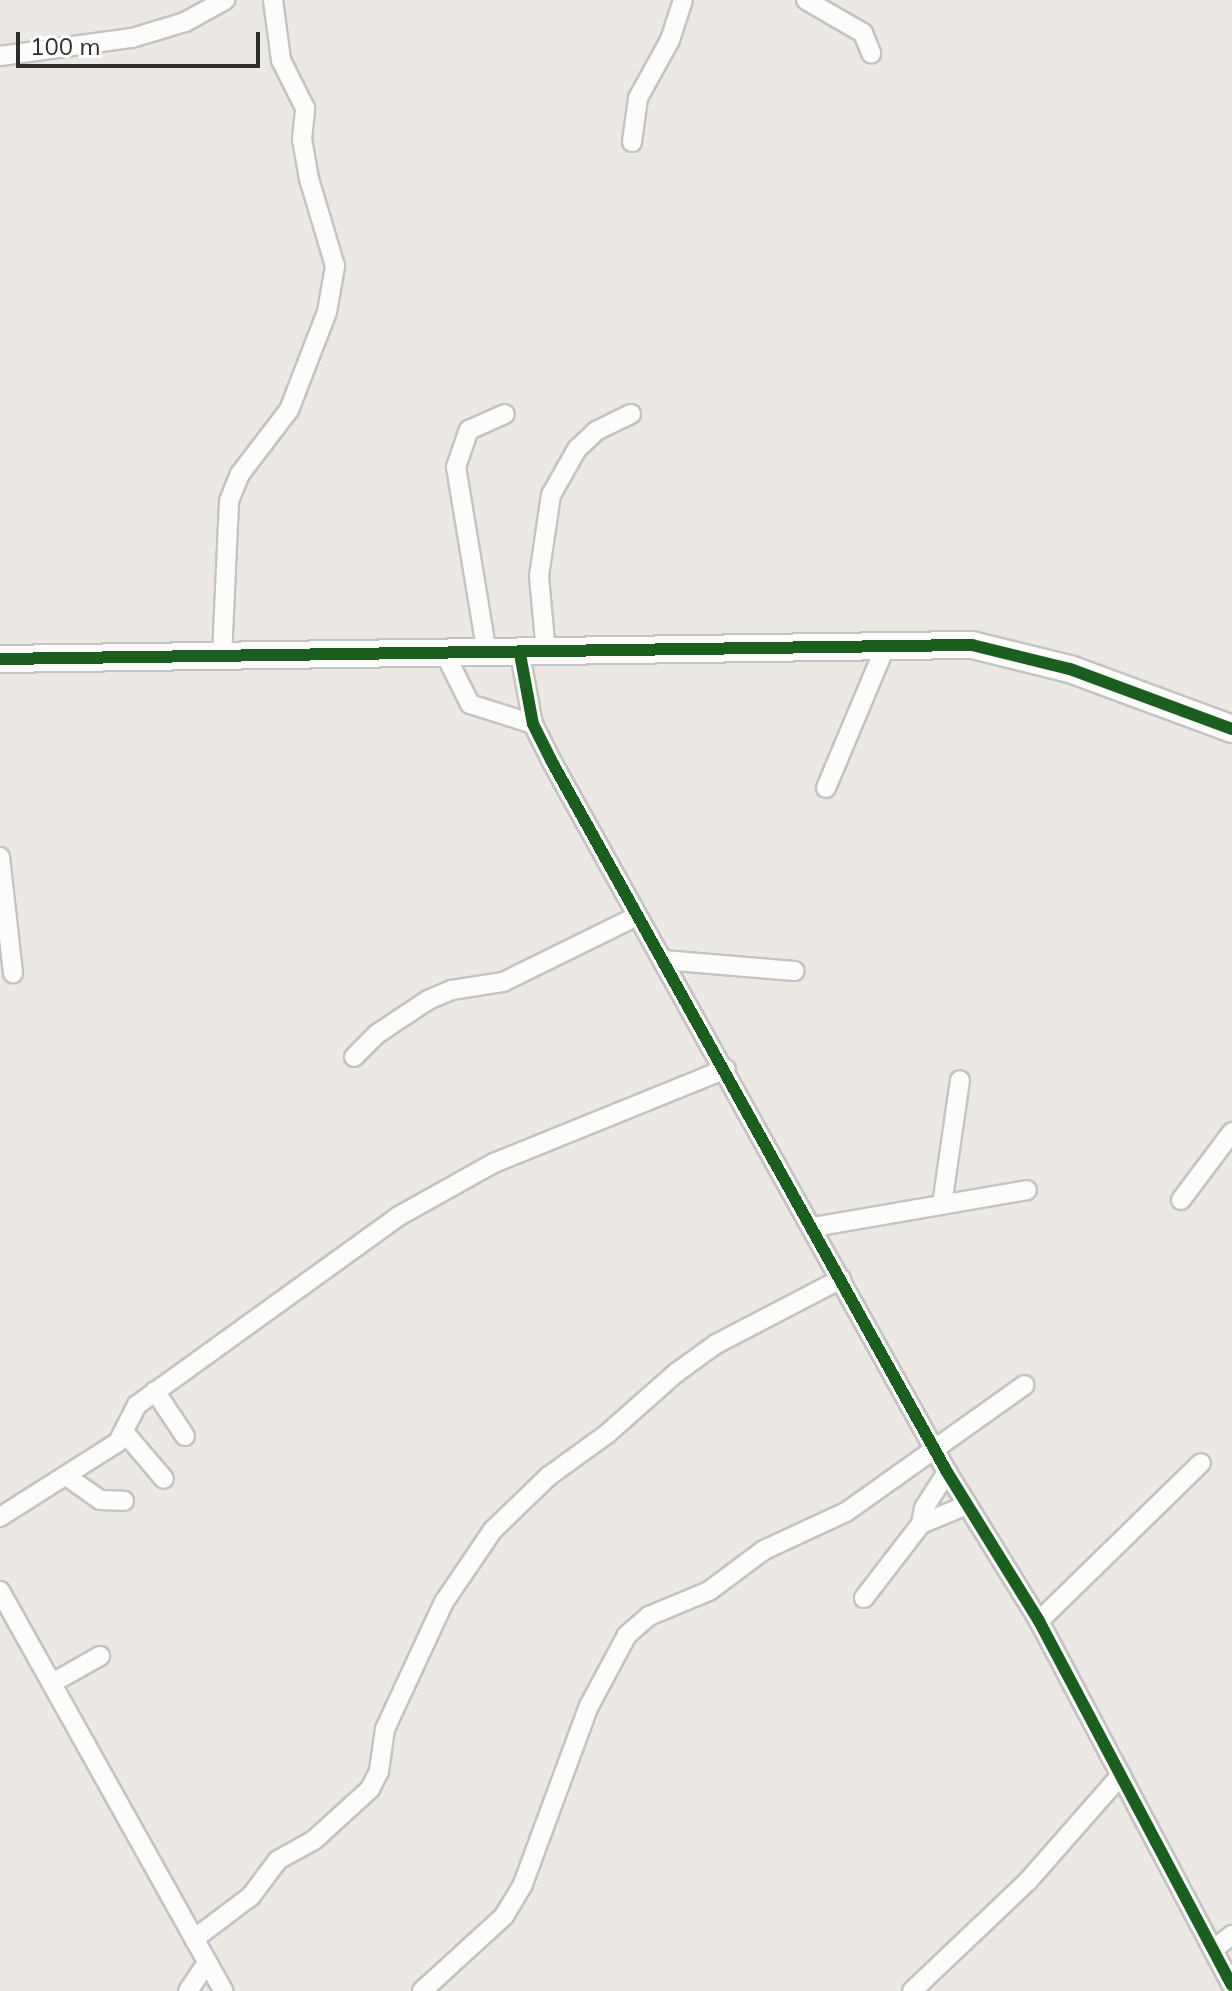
<!DOCTYPE html>
<style>
body{margin:0}
#map{position:relative;width:1232px;height:1991px;overflow:hidden;background:#ece8e4;font-family:Mulish,sans-serif}
div>[style]{position:absolute}
.roads{filter:drop-shadow(2px 0 #c5c4c5) drop-shadow(-2px 0 #c5c4c5) drop-shadow(0 2px #c5c4c5) drop-shadow(0 -2px #c5c4c5)}
.street>*{height:18px;margin:-9px;padding:0 9px;transform-origin:9px;border-radius:9px;background:#fcfcfb}
.secondary>*{height:26px;margin:-13px;padding:0 13px;transform-origin:13px;border-radius:13px;background:#fcfcfb}
.cycleway>*{height:12px;margin:-6px;padding:0 6px;transform-origin:6px;border-radius:6px;background:#1b5e20}
span{translate:-50% -50%;white-space:nowrap;text-align:center;line-height:1.15;-webkit-text-stroke:7px #fff;paint-order:stroke}
.scale{position:absolute;left:16px;top:32px;width:244px;height:36px;box-sizing:border-box;border:4px solid #2e2e2e;border-top:0;padding-left:10px;font-size:24px;line-height:28px;white-space:nowrap;color:#2e2e2e;-webkit-text-stroke:6px #fff;paint-order:stroke}
</style>
<div id="map">
<div class="roads">
<div class="street">
<i style="left:806px;top:0;width:66px;rotate:30.1deg"></i>
<i style="left:863px;top:33px;width:22px;rotate:68deg"></i>
<i style="left:0;top:56px;width:133px;rotate:-7.8deg"></i>
<i style="left:132px;top:38px;width:55px;rotate:-16.8deg"></i>
<i style="left:185px;top:22px;width:46px;rotate:-28.8deg"></i>
<i style="left:632px;top:142px;width:44px;rotate:-82.2deg"></i>
<i style="left:638px;top:98px;width:66px;rotate:-61.1deg"></i>
<i style="left:670px;top:40px;width:42px;rotate:-72deg"></i>
<i style="left:546px;top:653px;width:77px;rotate:-95.2deg"></i>
<i style="left:539px;top:576px;width:82px;rotate:-81.6deg"></i>
<i style="left:551px;top:495px;width:53px;rotate:-60.5deg"></i>
<i style="left:577px;top:449px;width:26px;rotate:-43deg"></i>
<i style="left:596px;top:431px;width:39px;rotate:-26deg"></i>
<i style="left:445px;top:654px;width:56px;rotate:63.4deg"></i>
<i style="left:470px;top:704px;width:66px;rotate:17.6deg"></i>
<i style="left:487px;top:654px;width:190px;rotate:-99.4deg"></i>
<i style="left:456px;top:467px;width:39px;rotate:-71deg"></i>
<i style="left:469px;top:430px;width:39px;rotate:-24deg"></i>
<i style="left:520px;top:654px;width:71px;rotate:79.5deg"></i>
<i style="left:533px;top:724px;width:42px;rotate:63.4deg"></i>
<i style="left:552px;top:762px;width:812px;rotate:60.91deg"></i>
<i style="left:947px;top:1472px;width:175px;rotate:58.3deg"></i>
<i style="left:1039px;top:1621px;width:412px;rotate:62.1deg"></i>
<i style="left:222px;top:656px;width:155px;rotate:-87.4deg"></i>
<i style="left:229px;top:501px;width:29px;rotate:-68deg"></i>
<i style="left:240px;top:474px;width:81px;rotate:-52.6deg"></i>
<i style="left:289px;top:410px;width:105px;rotate:-68.8deg"></i>
<i style="left:327px;top:312px;width:47px;rotate:-80.1deg"></i>
<i style="left:335px;top:266px;width:91px;rotate:-106.6deg"></i>
<i style="left:309px;top:179px;width:41px;rotate:-99.9deg"></i>
<i style="left:302px;top:139px;width:31px;rotate:-84deg"></i>
<i style="left:305px;top:108px;width:54px;rotate:-116.6deg"></i>
<i style="left:281px;top:60px;width:61px;rotate:-97.6deg"></i>
<i style="left:826px;top:788px;width:155px;rotate:-67.2deg"></i>
<i style="left:0;top:857px;width:117px;rotate:83.6deg"></i>
<i style="left:663px;top:960px;width:132px;rotate:4.8deg"></i>
<i style="left:354px;top:1057px;width:33px;rotate:-45deg"></i>
<i style="left:377px;top:1034px;width:61px;rotate:-33.7deg"></i>
<i style="left:428px;top:1000px;width:26px;rotate:-23deg"></i>
<i style="left:452px;top:990px;width:52px;rotate:-8.9deg"></i>
<i style="left:503px;top:982px;width:149px;rotate:-26.2deg"></i>
<i style="left:1181px;top:1200px;width:85px;rotate:-53.1deg"></i>
<i style="left:942px;top:1205px;width:126px;rotate:-81.8deg"></i>
<i style="left:813px;top:1227px;width:217px;rotate:-9.8deg"></i>
<i style="left:155px;top:1391px;width:54px;rotate:56.3deg"></i>
<i style="left:125px;top:1433px;width:60px;rotate:49.7deg"></i>
<i style="left:69px;top:1478px;width:38px;rotate:35deg"></i>
<i style="left:100px;top:1500px;width:24px;rotate:2deg"></i>
<i style="left:0;top:1517px;width:140px;rotate:-32.4deg"></i>
<i style="left:118px;top:1442px;width:42px;rotate:-62.8deg"></i>
<i style="left:137px;top:1405px;width:323px;rotate:-35.8deg"></i>
<i style="left:399px;top:1216px;width:109px;rotate:-29.2deg"></i>
<i style="left:494px;top:1163px;width:250px;rotate:-22.1deg"></i>
<i style="left:921px;top:1524px;width:50px;rotate:-22.4deg"></i>
<i style="left:0;top:1591px;width:458px;rotate:60.8deg"></i>
<i style="left:864px;top:1598px;width:93px;rotate:-52.4deg"></i>
<i style="left:921px;top:1524px;width:16px;rotate:-79deg"></i>
<i style="left:924px;top:1508px;width:43px;rotate:-57.4deg"></i>
<i style="left:1039px;top:1621px;width:226px;rotate:-44.3deg"></i>
<i style="left:54px;top:1682px;width:53px;rotate:-29.5deg"></i>
<i style="left:194px;top:1939px;width:71px;rotate:-37deg"></i>
<i style="left:251px;top:1896px;width:45px;rotate:-53.1deg"></i>
<i style="left:278px;top:1860px;width:41px;rotate:-29.1deg"></i>
<i style="left:314px;top:1840px;width:76px;rotate:-42.3deg"></i>
<i style="left:370px;top:1789px;width:20px;rotate:-63deg"></i>
<i style="left:379px;top:1771px;width:42px;rotate:-81.9deg"></i>
<i style="left:385px;top:1729px;width:140px;rotate:-65.1deg"></i>
<i style="left:444px;top:1602px;width:87px;rotate:-55.8deg"></i>
<i style="left:493px;top:1530px;width:78px;rotate:-44deg"></i>
<i style="left:549px;top:1476px;width:72px;rotate:-35.9deg"></i>
<i style="left:607px;top:1434px;width:92px;rotate:-41.5deg"></i>
<i style="left:676px;top:1373px;width:49px;rotate:-35.9deg"></i>
<i style="left:716px;top:1344px;width:141px;rotate:-27.5deg"></i>
<i style="left:1214px;top:1949px;width:23px;rotate:-38deg"></i>
<i style="left:188px;top:1991px;width:34px;rotate:-56deg"></i>
<i style="left:422px;top:1991px;width:111px;rotate:-42.4deg"></i>
<i style="left:504px;top:1916px;width:37px;rotate:-59deg"></i>
<i style="left:523px;top:1884px;width:190px;rotate:-69.7deg"></i>
<i style="left:589px;top:1706px;width:81px;rotate:-61.8deg"></i>
<i style="left:627px;top:1635px;width:29px;rotate:-41deg"></i>
<i style="left:649px;top:1616px;width:65px;rotate:-22.6deg"></i>
<i style="left:709px;top:1591px;width:69px;rotate:-36.7deg"></i>
<i style="left:764px;top:1550px;width:90px;rotate:-24.9deg"></i>
<i style="left:846px;top:1512px;width:219px;rotate:-35.4deg"></i>
<i style="left:912px;top:1991px;width:160px;rotate:-43.5deg"></i>
<i style="left:1028px;top:1881px;width:141px;rotate:-48.7deg"></i>
</div>
<div class="secondary">
<i style="left:0;top:659px;width:972px;rotate:-0.83deg"></i>
<i style="left:972px;top:645px;width:101px;rotate:13.8deg"></i>
<i style="left:1070px;top:669px;width:173px;rotate:20.3deg"></i>
</div>
</div>
<div class="cycleway">
<i style="left:520px;top:654px;width:71px;rotate:79.5deg"></i>
<i style="left:533px;top:724px;width:42px;rotate:63.4deg"></i>
<i style="left:552px;top:762px;width:812px;rotate:60.91deg"></i>
<i style="left:947px;top:1472px;width:175px;rotate:58.3deg"></i>
<i style="left:1039px;top:1621px;width:412px;rotate:62.1deg"></i>
<i style="left:0;top:659px;width:972px;rotate:-0.83deg"></i>
<i style="left:972px;top:645px;width:101px;rotate:13.8deg"></i>
<i style="left:1070px;top:669px;width:173px;rotate:20.3deg"></i>
</div>
<div class="scale">100 m</div>
</div>
